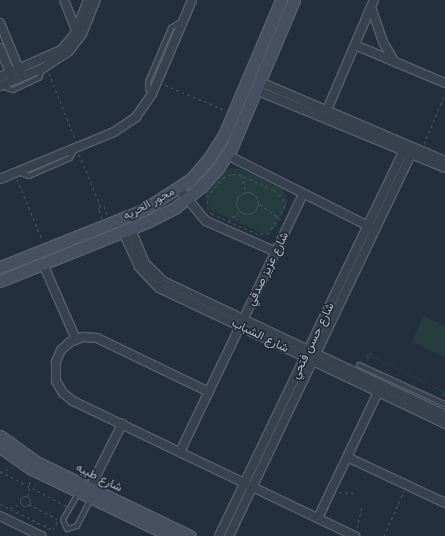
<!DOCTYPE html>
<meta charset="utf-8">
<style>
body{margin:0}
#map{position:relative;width:445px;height:536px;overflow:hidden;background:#242f3e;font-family:Helvetica,Vazirmatn,sans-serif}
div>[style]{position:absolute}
.green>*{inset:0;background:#263c3f}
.path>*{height:1px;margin-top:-0.5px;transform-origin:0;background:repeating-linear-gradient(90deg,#44595c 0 3px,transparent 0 6px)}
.path>.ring{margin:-0.5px;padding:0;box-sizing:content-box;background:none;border:1px solid #44595c;border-radius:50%}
.roads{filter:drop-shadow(1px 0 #565f6c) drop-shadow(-1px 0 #565f6c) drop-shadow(0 1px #565f6c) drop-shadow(0 -1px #565f6c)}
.lane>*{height:4px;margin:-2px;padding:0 2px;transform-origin:2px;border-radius:2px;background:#38414e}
.street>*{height:8px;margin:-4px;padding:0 4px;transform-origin:4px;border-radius:4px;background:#38414e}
.secondary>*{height:11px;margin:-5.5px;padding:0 5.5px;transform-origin:5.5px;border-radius:5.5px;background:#465061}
span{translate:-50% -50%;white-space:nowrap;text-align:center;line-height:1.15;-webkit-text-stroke:3px #1d2633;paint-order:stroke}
.street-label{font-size:12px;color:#b4bcc9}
</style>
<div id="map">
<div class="green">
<i style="clip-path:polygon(232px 168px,241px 169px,282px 189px,288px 201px,275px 229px,263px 234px,210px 209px,205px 191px,225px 171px)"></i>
<i style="clip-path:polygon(424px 316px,445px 326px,445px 357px,412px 342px)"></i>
<i style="clip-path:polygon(373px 351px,371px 356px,444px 391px,445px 389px,445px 396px,441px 396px,443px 392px,371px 357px,368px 362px,365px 355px)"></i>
</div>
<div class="path">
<i style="left:49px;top:73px;width:71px;rotate:68.5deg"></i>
<i style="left:165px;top:85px;width:65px;rotate:22.6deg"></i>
<i style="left:424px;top:144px;width:54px;rotate:-67.2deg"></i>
<i style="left:79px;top:154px;width:57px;rotate:67.5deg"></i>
<i style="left:233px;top:174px;width:5px"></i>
<i style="left:238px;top:174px;width:39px;rotate:24deg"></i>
<i style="left:274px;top:190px;width:13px;rotate:45deg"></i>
<i style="left:283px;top:199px;width:7px;rotate:74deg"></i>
<i style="left:285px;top:206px;width:31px;rotate:121deg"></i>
<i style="left:269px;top:233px;width:11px;rotate:175deg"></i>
<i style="left:258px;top:234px;width:50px;rotate:-156.5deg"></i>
<i style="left:212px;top:214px;width:6px;rotate:-129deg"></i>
<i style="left:208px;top:209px;width:12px;rotate:-95deg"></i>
<i style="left:207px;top:197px;width:25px;rotate:-50deg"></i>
<i style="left:223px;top:178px;width:11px;rotate:-22deg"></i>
<i style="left:241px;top:175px;width:17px;rotate:73deg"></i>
<i style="left:17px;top:179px;width:65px;rotate:67.4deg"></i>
<i class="ring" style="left:236px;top:192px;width:21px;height:21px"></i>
<i style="left:260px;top:204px;width:26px;rotate:37deg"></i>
<i style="left:102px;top:218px;width:11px;rotate:-112deg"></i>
<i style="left:98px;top:208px;width:6px;rotate:-18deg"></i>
<i style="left:104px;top:206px;width:9px;rotate:69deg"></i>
<i style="left:228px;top:221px;width:14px;rotate:-39deg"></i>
<i style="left:0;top:471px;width:75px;rotate:27.9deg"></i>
<i style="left:0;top:473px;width:13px;rotate:-27deg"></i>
<i style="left:339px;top:492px;width:15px;rotate:4deg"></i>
<i class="ring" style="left:20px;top:496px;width:9px;height:9px"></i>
<i style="left:28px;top:496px;width:17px;rotate:-83deg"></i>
<i style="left:0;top:504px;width:59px;rotate:26.1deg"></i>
<i style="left:53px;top:530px;width:11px;rotate:-63deg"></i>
<i style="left:29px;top:504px;width:32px;rotate:28deg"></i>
<i style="left:10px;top:508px;width:11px;rotate:-22deg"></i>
<i style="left:357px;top:528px;width:22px;rotate:-77deg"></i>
<i style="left:384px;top:536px;width:49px;rotate:-66deg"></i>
</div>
<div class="roads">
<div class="lane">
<i style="left:2px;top:86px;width:12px;rotate:20deg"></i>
<i style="left:13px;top:90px;width:29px;rotate:-25deg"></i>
<i style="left:39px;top:78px;width:11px;rotate:-68deg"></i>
<i style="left:152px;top:94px;width:6px;rotate:-129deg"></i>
<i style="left:148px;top:89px;width:7px;rotate:-90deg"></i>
<i style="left:148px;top:82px;width:59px;rotate:-66.9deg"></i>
<i style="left:171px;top:28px;width:13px;rotate:-32deg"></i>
<i style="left:17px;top:172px;width:13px;rotate:18deg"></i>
<i style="left:29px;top:176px;width:45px;rotate:-23.7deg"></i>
<i style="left:70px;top:158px;width:10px;rotate:-61deg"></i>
<i style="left:359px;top:365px;width:94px;rotate:24.6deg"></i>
<i style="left:79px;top:492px;width:32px;rotate:120deg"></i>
<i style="left:63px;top:520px;width:10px;rotate:66deg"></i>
<i style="left:67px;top:529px;width:10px;rotate:-17deg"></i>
<i style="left:77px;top:526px;width:31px;rotate:-63deg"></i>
</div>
<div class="street">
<i style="left:64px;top:0;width:31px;rotate:68deg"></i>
<i style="left:371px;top:7px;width:37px;rotate:71deg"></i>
<i style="left:383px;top:42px;width:22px;rotate:60deg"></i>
<i style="left:0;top:23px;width:55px;rotate:67.6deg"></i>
<i style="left:355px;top:45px;width:98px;rotate:22.9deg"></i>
<i style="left:0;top:48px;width:31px;rotate:68deg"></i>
<i style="left:0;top:77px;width:67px;rotate:-23.9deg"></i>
<i style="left:61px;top:50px;width:20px;rotate:-49deg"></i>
<i style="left:74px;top:35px;width:38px;rotate:-68deg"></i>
<i style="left:260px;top:82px;width:201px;rotate:23.1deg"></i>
<i style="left:0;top:86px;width:47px;rotate:-22.7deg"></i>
<i style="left:43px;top:68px;width:31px;rotate:-33deg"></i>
<i style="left:69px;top:51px;width:21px;rotate:-53deg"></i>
<i style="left:82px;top:34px;width:37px;rotate:-68deg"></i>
<i style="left:256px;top:90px;width:204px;rotate:22.4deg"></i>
<i style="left:327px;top:110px;width:120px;rotate:-66.9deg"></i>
<i style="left:227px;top:155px;width:162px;rotate:26.7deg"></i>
<i style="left:0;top:179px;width:123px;rotate:-22.4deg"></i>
<i style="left:114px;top:132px;width:27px;rotate:-34deg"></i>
<i style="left:136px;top:117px;width:28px;rotate:-55deg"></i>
<i style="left:152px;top:94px;width:102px;rotate:-66.9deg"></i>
<i style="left:179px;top:189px;width:42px;rotate:49.8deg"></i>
<i style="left:206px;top:221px;width:77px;rotate:23.9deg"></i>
<i style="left:131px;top:229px;width:37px;rotate:68deg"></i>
<i style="left:145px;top:263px;width:25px;rotate:45deg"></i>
<i style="left:163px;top:281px;width:312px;rotate:25.4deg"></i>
<i style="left:123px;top:232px;width:38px;rotate:65deg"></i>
<i style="left:139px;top:267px;width:29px;rotate:46deg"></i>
<i style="left:159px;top:288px;width:317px;rotate:25.4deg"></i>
<i style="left:43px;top:264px;width:82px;rotate:66.3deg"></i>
<i style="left:209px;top:392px;width:124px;rotate:-154.3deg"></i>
<i style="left:97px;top:338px;width:14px;rotate:-176deg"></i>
<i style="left:83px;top:337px;width:14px;rotate:159deg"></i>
<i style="left:70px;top:342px;width:12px;rotate:138deg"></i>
<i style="left:61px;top:350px;width:13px;rotate:113deg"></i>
<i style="left:56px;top:362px;width:19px;rotate:90deg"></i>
<i style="left:56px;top:381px;width:14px;rotate:60deg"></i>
<i style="left:63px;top:393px;width:13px;rotate:39deg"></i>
<i style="left:73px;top:401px;width:313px;rotate:25.6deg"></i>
<i style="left:180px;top:452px;width:286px;rotate:-64.5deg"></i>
<i style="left:347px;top:457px;width:108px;rotate:25.1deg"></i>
<i style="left:90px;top:488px;width:72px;rotate:-63.4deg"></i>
<i style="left:0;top:516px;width:46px;rotate:26deg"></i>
<i style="left:318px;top:518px;width:140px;rotate:-64.5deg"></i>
<i style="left:219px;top:536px;width:433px;rotate:-64.4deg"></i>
<i style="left:229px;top:536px;width:430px;rotate:-64.5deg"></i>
</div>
<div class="secondary">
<i style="left:0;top:267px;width:154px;rotate:-21.7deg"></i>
<i style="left:143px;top:210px;width:57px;rotate:-32.9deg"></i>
<i style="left:191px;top:179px;width:28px;rotate:-49deg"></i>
<i style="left:209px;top:158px;width:27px;rotate:-57deg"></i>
<i style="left:224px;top:135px;width:147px;rotate:-67.1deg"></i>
<i style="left:0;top:281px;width:161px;rotate:-21.9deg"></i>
<i style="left:149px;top:221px;width:30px;rotate:-27deg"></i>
<i style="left:176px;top:207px;width:32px;rotate:-39deg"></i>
<i style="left:201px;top:187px;width:25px;rotate:-48deg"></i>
<i style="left:218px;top:168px;width:23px;rotate:-56deg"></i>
<i style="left:231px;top:149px;width:162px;rotate:-67.1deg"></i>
<i style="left:0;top:436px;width:44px;rotate:35.8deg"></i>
<i style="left:36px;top:462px;width:171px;rotate:25.7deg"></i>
<i style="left:0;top:447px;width:39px;rotate:35deg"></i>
<i style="left:32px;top:469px;width:154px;rotate:25.7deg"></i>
</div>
</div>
<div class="street-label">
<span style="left:149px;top:204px;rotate:-28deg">محور الحريه</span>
<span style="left:268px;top:269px;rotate:-64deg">شارع عزيز صدقي</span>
<span style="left:260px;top:336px;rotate:26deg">شارع الشباب</span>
<span style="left:313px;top:341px;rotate:-64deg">شارع حسن فتحي</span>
<span style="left:99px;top:478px;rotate:26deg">شارع طيبه</span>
</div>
</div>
